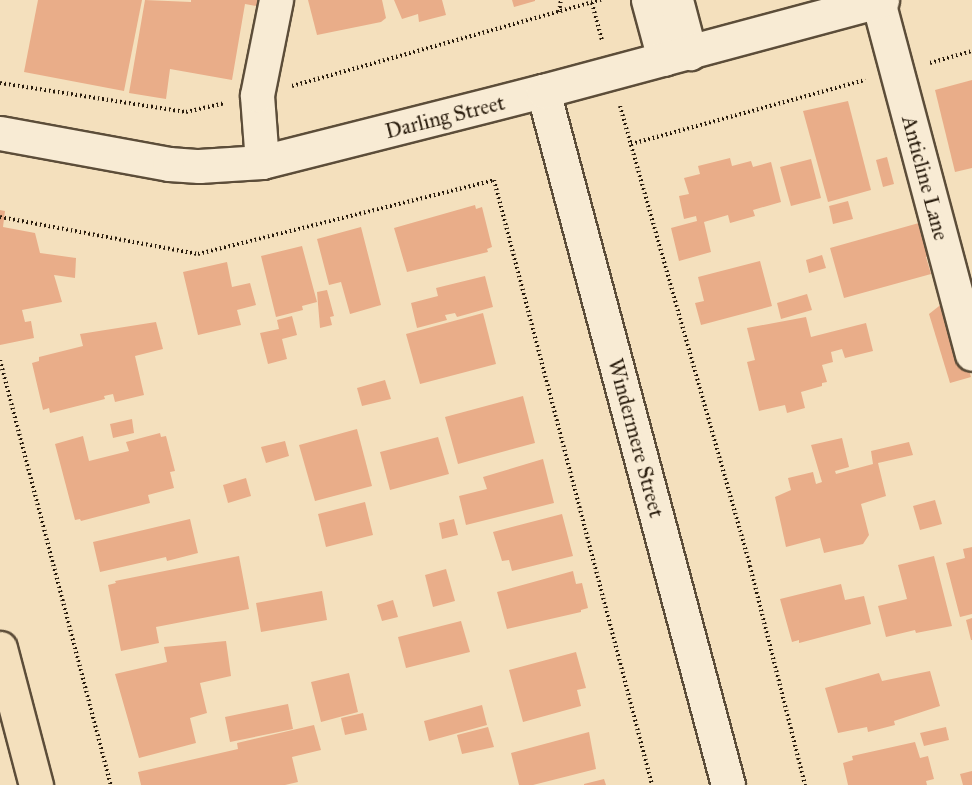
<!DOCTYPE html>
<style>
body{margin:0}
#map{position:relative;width:972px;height:785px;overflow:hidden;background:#f4e0bd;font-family:"IM FELL Great Primer",serif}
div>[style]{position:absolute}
.building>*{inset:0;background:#e9ad89}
.path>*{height:4px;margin-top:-2px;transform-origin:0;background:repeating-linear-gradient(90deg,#291c0d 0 1.5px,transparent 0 4.5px)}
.roads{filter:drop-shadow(2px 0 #5c4d39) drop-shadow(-2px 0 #5c4d39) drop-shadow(0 2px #5c4d39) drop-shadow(0 -2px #5c4d39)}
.minor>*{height:33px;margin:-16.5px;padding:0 16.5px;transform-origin:16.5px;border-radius:16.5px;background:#f8ebd4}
.major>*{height:33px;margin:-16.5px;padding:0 16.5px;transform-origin:16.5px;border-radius:16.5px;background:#f4e0bd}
span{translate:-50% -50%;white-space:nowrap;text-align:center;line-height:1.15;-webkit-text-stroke:6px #f8ebd4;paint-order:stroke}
.street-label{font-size:21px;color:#291c0d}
</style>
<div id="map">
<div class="building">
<i style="clip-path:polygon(38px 0,142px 0,124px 91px,24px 72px)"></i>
<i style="clip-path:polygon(145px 0,191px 2px,191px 0,264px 0,262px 7px,245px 4px,232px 80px,170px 69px,166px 99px,129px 93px)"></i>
<i style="clip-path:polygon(308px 0,382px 0,386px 18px,381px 22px,317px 35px)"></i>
<i style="clip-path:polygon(394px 0,442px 0,446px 15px,419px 22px,418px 14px,402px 19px)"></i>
<i style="clip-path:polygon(512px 0,535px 0,535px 1px,514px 7px)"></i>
<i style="clip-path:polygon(972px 80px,972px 168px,955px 172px,935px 90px)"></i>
<i style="clip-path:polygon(848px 101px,871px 190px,828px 202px,803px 111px)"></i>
<i style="clip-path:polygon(887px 157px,894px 184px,883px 187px,876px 160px)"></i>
<i style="clip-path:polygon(730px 158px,732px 166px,751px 161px,753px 167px,771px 162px,781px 202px,753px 210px,755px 216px,730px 223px,728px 215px,704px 222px,711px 252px,679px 261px,671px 228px,697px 221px,696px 216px,684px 219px,679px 196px,689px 194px,684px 178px,700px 174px,698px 166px)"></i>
<i style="clip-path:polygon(811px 159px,821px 198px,791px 206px,780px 167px)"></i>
<i style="clip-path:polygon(848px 201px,853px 219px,833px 224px,829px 206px)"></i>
<i style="clip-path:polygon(475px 205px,476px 209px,482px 207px,492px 247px,487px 249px,488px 252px,407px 272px,394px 228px)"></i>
<i style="clip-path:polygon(0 210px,5px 211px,3px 227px,35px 233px,40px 253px,76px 258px,75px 278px,54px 275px,62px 302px,22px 310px,25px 322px,31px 321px,34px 338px,0 345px)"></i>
<i style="clip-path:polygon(926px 221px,935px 254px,926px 257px,931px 274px,844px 298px,830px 248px)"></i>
<i style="clip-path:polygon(361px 227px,381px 305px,350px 314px,341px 282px,329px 285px,317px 239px)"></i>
<i style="clip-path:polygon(302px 246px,317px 302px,302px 306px,303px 310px,276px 317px,261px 256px)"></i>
<i style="clip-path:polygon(822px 255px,826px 268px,809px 273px,806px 260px)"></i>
<i style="clip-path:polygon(760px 261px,772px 306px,701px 325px,695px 303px,704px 301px,698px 277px)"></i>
<i style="clip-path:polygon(227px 262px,232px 287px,250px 283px,256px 305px,237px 310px,241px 325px,198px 335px,183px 272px)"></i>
<i style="clip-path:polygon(485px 276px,493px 307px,457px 317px,455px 313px,445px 315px,447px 320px,417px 328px,411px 303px,438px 296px,436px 288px)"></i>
<i style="clip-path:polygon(327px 290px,334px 316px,330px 317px,332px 325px,320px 328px,317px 292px)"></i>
<i style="clip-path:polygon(807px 294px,812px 310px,781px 319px,777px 303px)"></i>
<i style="clip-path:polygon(948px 299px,971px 377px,950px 383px,929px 314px)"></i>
<i style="clip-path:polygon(483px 313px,496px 364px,420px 384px,406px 334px)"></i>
<i style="clip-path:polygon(292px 316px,297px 335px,282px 339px,287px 359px,268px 364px,260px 333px,279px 329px,277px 320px)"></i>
<i style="clip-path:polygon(806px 317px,811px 337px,866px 323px,873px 351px,845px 358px,842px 349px,831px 352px,833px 362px,822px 365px,827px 382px,822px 383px,822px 386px,801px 392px,805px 408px,787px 413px,785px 405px,759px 411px,747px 362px,755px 360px,747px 328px)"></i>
<i style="clip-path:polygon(156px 322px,163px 349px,135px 356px,144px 395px,115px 402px,113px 394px,104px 396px,105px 399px,50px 413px,49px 408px,43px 410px,32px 363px,39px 361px,39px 357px,83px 346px,80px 334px)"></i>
<i style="clip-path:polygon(385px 380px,391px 399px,362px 406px,357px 388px)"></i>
<i style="clip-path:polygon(523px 396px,535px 443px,458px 464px,445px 417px)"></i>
<i style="clip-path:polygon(132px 419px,134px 433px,113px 438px,110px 424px)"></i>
<i style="clip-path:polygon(357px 429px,372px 486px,315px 501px,299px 445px)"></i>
<i style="clip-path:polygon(160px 433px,161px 437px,166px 436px,175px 471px,170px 472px,174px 488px,148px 495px,150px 503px,81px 521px,80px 519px,75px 520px,55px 444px,83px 436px,89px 461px,129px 451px,126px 442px)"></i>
<i style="clip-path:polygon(438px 437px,449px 474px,390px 490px,380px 452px)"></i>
<i style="clip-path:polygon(842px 438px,849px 467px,835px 471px,836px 474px,873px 464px,871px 451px,909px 442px,913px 455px,878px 463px,886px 496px,861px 504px,869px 535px,863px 544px,824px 553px,820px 538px,786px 547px,775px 497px,791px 490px,788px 478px,813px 472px,816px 484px,822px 482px,811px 445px)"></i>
<i style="clip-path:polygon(285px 441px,289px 456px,266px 463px,261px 447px)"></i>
<i style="clip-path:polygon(543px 459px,554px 503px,466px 525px,459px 496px,487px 489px,483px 477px)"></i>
<i style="clip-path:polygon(246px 478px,251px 496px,228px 503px,223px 485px)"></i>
<i style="clip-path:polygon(935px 500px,942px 524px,920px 530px,913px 506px)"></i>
<i style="clip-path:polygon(365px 502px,373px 535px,326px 547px,318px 514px)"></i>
<i style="clip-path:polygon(562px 514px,573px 556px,512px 571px,509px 560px,502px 561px,493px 532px)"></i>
<i style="clip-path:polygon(190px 519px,198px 553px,167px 561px,166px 557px,100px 572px,93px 542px)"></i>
<i style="clip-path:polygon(454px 519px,458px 535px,442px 539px,439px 523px)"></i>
<i style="clip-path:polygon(972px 547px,972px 614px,960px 617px,946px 563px,965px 558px,963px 549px)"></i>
<i style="clip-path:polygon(239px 556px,249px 609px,156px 627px,159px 643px,121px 651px,108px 585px,116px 583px,115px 581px)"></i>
<i style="clip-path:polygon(934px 556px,952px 626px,916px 633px,915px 630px,886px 637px,878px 606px,907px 599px,898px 565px)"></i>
<i style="clip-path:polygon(446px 569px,455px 601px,433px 607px,425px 575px)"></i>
<i style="clip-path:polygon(573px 571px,576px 584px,582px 583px,588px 608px,581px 610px,581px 612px,507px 629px,497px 592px)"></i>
<i style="clip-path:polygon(841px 584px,845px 600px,864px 596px,871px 624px,799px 643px,799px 640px,792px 642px,780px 599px)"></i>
<i style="clip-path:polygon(322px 591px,327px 620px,261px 632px,256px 603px)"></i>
<i style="clip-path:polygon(393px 600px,398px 617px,382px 621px,377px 605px)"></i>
<i style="clip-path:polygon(972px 618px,972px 640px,971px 640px,966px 620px)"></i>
<i style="clip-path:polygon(461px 621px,470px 652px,406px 668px,398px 637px)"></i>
<i style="clip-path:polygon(226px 641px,231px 676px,200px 683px,207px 713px,190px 718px,196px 743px,139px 758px,115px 674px,167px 662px,164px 647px)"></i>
<i style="clip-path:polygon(576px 652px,586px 688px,577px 690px,581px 706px,523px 722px,509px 670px)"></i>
<i style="clip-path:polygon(930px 671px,940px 706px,894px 721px,895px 725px,868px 732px,867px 727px,838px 733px,825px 688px,879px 673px,882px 681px)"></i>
<i style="clip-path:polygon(349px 673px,358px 712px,321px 722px,311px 682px)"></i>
<i style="clip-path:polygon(288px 704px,293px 729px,230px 742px,225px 717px)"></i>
<i style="clip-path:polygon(482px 705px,487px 725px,429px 741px,424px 721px)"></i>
<i style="clip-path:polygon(363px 713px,367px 730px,345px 735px,341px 718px)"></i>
<i style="clip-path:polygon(314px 725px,321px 750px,292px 757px,298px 782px,285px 785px,141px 785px,138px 772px,238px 749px,237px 743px)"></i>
<i style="clip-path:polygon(488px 727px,494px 747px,462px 754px,457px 735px)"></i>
<i style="clip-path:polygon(946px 727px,949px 740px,924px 746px,920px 733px)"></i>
<i style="clip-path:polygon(589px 732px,596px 769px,533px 785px,519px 785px,511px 753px)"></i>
<i style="clip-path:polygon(915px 742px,920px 758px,928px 756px,934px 779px,926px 781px,927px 785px,848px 785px,843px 763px,853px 760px,852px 756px)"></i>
<i style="clip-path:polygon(972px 771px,972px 785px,963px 785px,960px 774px)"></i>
<i style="clip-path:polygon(604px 779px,606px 785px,584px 785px,584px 784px)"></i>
</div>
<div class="path">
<i style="left:592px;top:3px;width:39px;rotate:75deg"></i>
<i style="left:559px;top:12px;width:12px;rotate:-81deg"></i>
<i style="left:930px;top:63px;width:44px;rotate:-15.9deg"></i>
<i style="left:0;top:83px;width:188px;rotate:8.9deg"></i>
<i style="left:186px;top:112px;width:39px;rotate:-13deg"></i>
<i style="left:292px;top:86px;width:321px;rotate:-15.6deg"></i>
<i style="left:620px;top:106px;width:478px;rotate:74.2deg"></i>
<i style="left:750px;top:566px;width:226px;rotate:75.9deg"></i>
<i style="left:631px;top:144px;width:243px;rotate:-15.3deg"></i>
<i style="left:0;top:217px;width:201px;rotate:10.6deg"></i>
<i style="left:198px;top:254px;width:305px;rotate:-14deg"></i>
<i style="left:494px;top:180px;width:625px;rotate:75.36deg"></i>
<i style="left:0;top:360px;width:439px;rotate:75.4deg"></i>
</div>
<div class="roads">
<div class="minor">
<i style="left:648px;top:0;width:61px;rotate:74.8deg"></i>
<i style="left:676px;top:0;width:55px;rotate:75.2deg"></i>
<i style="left:878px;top:1px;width:365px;rotate:75.1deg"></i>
<i style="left:543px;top:91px;width:718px;rotate:75.07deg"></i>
<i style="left:0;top:133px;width:172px;rotate:10.4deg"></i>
<i style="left:169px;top:164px;width:30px;rotate:4deg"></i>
<i style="left:199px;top:166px;width:63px;rotate:-3.6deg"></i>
<i style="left:262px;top:162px;width:290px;rotate:-14.2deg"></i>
<i style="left:543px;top:91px;width:351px;rotate:-15deg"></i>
<i style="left:262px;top:162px;width:67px;rotate:-94.3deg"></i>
<i style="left:257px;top:95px;width:97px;rotate:-78.7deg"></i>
</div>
<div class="major">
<i style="left:0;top:648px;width:142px;rotate:75.3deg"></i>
</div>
</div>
<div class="street-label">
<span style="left:445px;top:117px;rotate:-14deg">Darling Street</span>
<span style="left:925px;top:178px;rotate:75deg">Anticline Lane</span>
<span style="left:636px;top:438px;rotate:75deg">Windermere Street</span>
</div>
</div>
